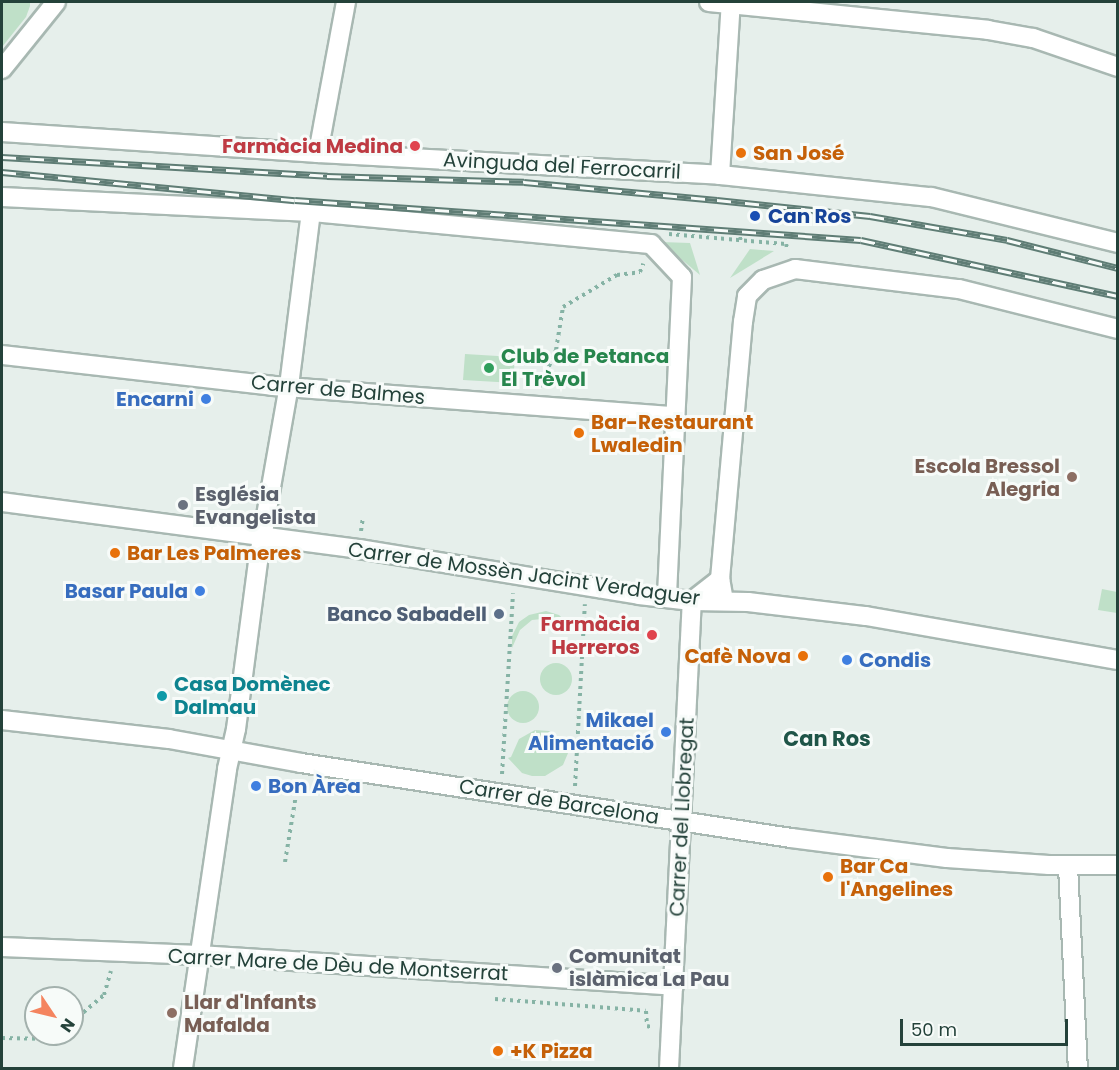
<!DOCTYPE html>
<meta charset="utf-8">
<style>
body{margin:0}
#map{position:relative;width:1119px;height:1070px;overflow:hidden;background:#e6efeb;font-family:Poppins,sans-serif}
div>[style]{position:absolute}
.green>*{inset:0;background:#bfe0c8}
.round{border-radius:50%}
.path>*{height:4px;margin-top:-2px;transform-origin:0;background:repeating-linear-gradient(90deg,#86b3a5 0 3px,transparent 0 7.5px)}
.roads{filter:drop-shadow(2px 0 #a8b8b2) drop-shadow(-2px 0 #a8b8b2) drop-shadow(0 2px #a8b8b2) drop-shadow(0 -2px #a8b8b2)}
.minor>*{height:18px;margin:-9px;padding:0 9px;transform-origin:9px;border-radius:9px;background:#fff}
.tertiary>*{height:18px;margin:-9px;padding:0 9px;transform-origin:9px;border-radius:9px;background:#fff}
.rail>*{height:7px;margin-top:-3.5px;transform-origin:0;background:repeating-linear-gradient(90deg,#f7fbf9 0 14px,#5f7d75 0 28px);box-sizing:border-box;border-block:2px solid #5f7d75}
.dots>*{width:16px;height:16px;translate:-50% -50%;box-sizing:border-box;border:3px solid #f7fbf9;border-radius:50%}
span{translate:-50% -50%;white-space:nowrap;text-align:center;line-height:1.15;-webkit-text-stroke:6px #f7fbf9;paint-order:stroke}
.health-label{font-size:20px;color:#be3a42;font-weight:700}
.right{translate:-100% -50%;text-align:right}
.food-label{font-size:20px;color:#c56008;font-weight:700}
.left{translate:0 -50%;text-align:left}
.street-label{font-size:20px;color:#24423a}
.transit-label{font-size:20px;color:#164399;font-weight:700}
.leisure-label{font-size:20px;color:#27864d;font-weight:700}
.shop-label{font-size:20px;color:#366cbe;font-weight:700}
.education-label{font-size:20px;color:#785e54;font-weight:700}
.worship-label{font-size:20px;color:#5b616d;font-weight:700}
.service-label{font-size:20px;color:#4e5e75;font-weight:700}
.culture-label{font-size:20px;color:#0d838f;font-weight:700}
.neighbourhood-label{font-size:21px;color:#1f5548;font-weight:700}
.frame{position:absolute;inset:0;border:3px solid #24423a;pointer-events:none}
.north{position:absolute;left:24px;top:986px;width:60px;height:60px;box-sizing:border-box;background:#f7fbf9;border:2px solid #a3b1ad;border-radius:50%;rotate:125deg;font-size:16px;font-weight:700;line-height:24px;text-align:center;color:#24423a}
.north::after{content:'';display:block;margin:auto;width:21px;height:27px;background:#f4845f;clip-path:polygon(50% 0,100% 100%,50% 72%,0 100%)}
.scale{position:absolute;left:900px;top:1019px;width:168px;height:27px;box-sizing:border-box;border:3px solid #24423a;border-top:0;padding-left:8px;font-size:18px;line-height:21px;white-space:nowrap;color:#24423a;-webkit-text-stroke:4px #f7fbf9;paint-order:stroke}
</style>
<div id="map">
<div class="green">
<i style="clip-path:polygon(4px 2px,30px 2px,30px 6px,26px 17px,2px 47px,2px 5px)"></i>
<i style="clip-path:polygon(661px 242px,690px 243px,700px 275px)"></i>
<i style="clip-path:polygon(750px 249px,774px 251px,730px 278px)"></i>
<i style="clip-path:polygon(465px 354px,515px 357px,513px 383px,463px 380px)"></i>
<i style="clip-path:polygon(1102px 589px,1117px 592px,1117px 613px,1098px 610px)"></i>
<i style="clip-path:polygon(546px 611px,559px 615px,571px 626px,552px 618px,532px 620px,520px 630px,512px 648px,512px 636px,519px 622px,529px 615px)"></i>
<i class="round" style="left:540px;top:663px;width:32px;height:32px"></i>
<i class="round" style="left:507px;top:691px;width:32px;height:32px"></i>
<i style="clip-path:polygon(535px 730px,549px 731px,571px 746px,563px 765px,545px 776px,532px 776px,522px 773px,508px 758px,511px 757px,519px 739px)"></i>
</div>
<div class="path">
<i style="left:669px;top:234px;width:117px;rotate:4.9deg"></i>
<i style="left:786px;top:244px;width:7px;rotate:74deg"></i>
<i style="left:740px;top:240px;width:8px;rotate:-76deg"></i>
<i style="left:540px;top:387px;width:40px;rotate:-66.6deg"></i>
<i style="left:556px;top:350px;width:44px;rotate:-80.8deg"></i>
<i style="left:563px;top:307px;width:63px;rotate:-30.7deg"></i>
<i style="left:617px;top:275px;width:23px;rotate:-7deg"></i>
<i style="left:640px;top:272px;width:9px;rotate:-69deg"></i>
<i style="left:361px;top:531px;width:14px;rotate:-82deg"></i>
<i style="left:502px;top:774px;width:181px;rotate:-86.5deg"></i>
<i style="left:575px;top:786px;width:182px;rotate:-86.9deg"></i>
<i style="left:285px;top:862px;width:80px;rotate:-80.7deg"></i>
<i style="left:495px;top:999px;width:151px;rotate:4.5deg"></i>
<i style="left:646px;top:1011px;width:15px;rotate:86deg"></i>
<i style="left:647px;top:1026px;width:4px;rotate:14deg"></i>
<i style="left:72px;top:1022px;width:42px;rotate:-40.2deg"></i>
<i style="left:104px;top:995px;width:25px;rotate:-74deg"></i>
<i style="left:2px;top:1038px;width:50px;rotate:1.1deg"></i>
<i style="left:52px;top:1039px;width:8px;rotate:-40deg"></i>
</div>
<div class="roads">
<div class="minor">
<i style="left:709px;top:2px;width:280px;rotate:5.7deg"></i>
<i style="left:988px;top:30px;width:46px;rotate:10.1deg"></i>
<i style="left:1033px;top:38px;width:90px;rotate:18.8deg"></i>
<i style="left:2px;top:69px;width:86px;rotate:-51.1deg"></i>
<i style="left:2px;top:132px;width:317px;rotate:3.8deg"></i>
<i style="left:318px;top:153px;width:403px;rotate:3.1deg"></i>
<i style="left:720px;top:175px;width:212px;rotate:6deg"></i>
<i style="left:931px;top:197px;width:193px;rotate:13.8deg"></i>
<i style="left:318px;top:153px;width:154px;rotate:-79.5deg"></i>
<i style="left:720px;top:175px;width:173px;rotate:-86.4deg"></i>
<i style="left:2px;top:197px;width:309px;rotate:2.8deg"></i>
<i style="left:311px;top:212px;width:342px;rotate:5.4deg"></i>
<i style="left:651px;top:244px;width:45px;rotate:46.8deg"></i>
<i style="left:682px;top:277px;width:321px;rotate:92.7deg"></i>
<i style="left:2px;top:355px;width:272px;rotate:6.5deg"></i>
<i style="left:272px;top:386px;width:404px;rotate:4.3deg"></i>
<i style="left:724px;top:601px;width:22px;rotate:-100deg"></i>
<i style="left:720px;top:579px;width:258px;rotate:-84.9deg"></i>
<i style="left:743px;top:322px;width:26px;rotate:-81deg"></i>
<i style="left:747px;top:296px;width:23px;rotate:-45deg"></i>
<i style="left:763px;top:280px;width:34px;rotate:-19deg"></i>
<i style="left:795px;top:269px;width:165px;rotate:7deg"></i>
<i style="left:959px;top:289px;width:164px;rotate:14.1deg"></i>
<i style="left:1068px;top:866px;width:202px;rotate:87.2deg"></i>
<i style="left:2px;top:947px;width:197px;rotate:2.3deg"></i>
<i style="left:199px;top:955px;width:476px;rotate:3.7deg"></i>
<i style="left:183px;top:1068px;width:302px;rotate:-81.6deg"></i>
<i style="left:227px;top:769px;width:41px;rotate:-77.3deg"></i>
<i style="left:236px;top:729px;width:169px;rotate:-82.5deg"></i>
<i style="left:258px;top:561px;width:178px;rotate:-80deg"></i>
<i style="left:289px;top:386px;width:175px;rotate:-82.8deg"></i>
<i style="left:669px;top:1068px;width:468px;rotate:-87.2deg"></i>
<i style="left:692px;top:601px;width:36px;rotate:-38deg"></i>
</div>
<div class="tertiary">
<i style="left:2px;top:502px;width:360px;rotate:7.5deg"></i>
<i style="left:359px;top:549px;width:284px;rotate:9.3deg"></i>
<i style="left:639px;top:595px;width:53px;rotate:6.5deg"></i>
<i style="left:692px;top:601px;width:56px;rotate:1deg"></i>
<i style="left:748px;top:602px;width:119px;rotate:6.8deg"></i>
<i style="left:866px;top:616px;width:256px;rotate:9.9deg"></i>
<i style="left:2px;top:720px;width:168px;rotate:6.5deg"></i>
<i style="left:169px;top:739px;width:134px;rotate:10.3deg"></i>
<i style="left:301px;top:763px;width:496px;rotate:8.7deg"></i>
<i style="left:791px;top:838px;width:157px;rotate:7.3deg"></i>
<i style="left:947px;top:858px;width:102px;rotate:3.9deg"></i>
<i style="left:1049px;top:865px;width:69px"></i>
</div>
</div>
<div class="rail">
<i style="left:2px;top:157px;width:326px;rotate:3.3deg"></i>
<i style="left:327px;top:176px;width:197px;rotate:1.7deg"></i>
<i style="left:524px;top:182px;width:194px;rotate:5.3deg"></i>
<i style="left:717px;top:200px;width:154px;rotate:6deg"></i>
<i style="left:870px;top:216px;width:139px;rotate:9.9deg"></i>
<i style="left:1007px;top:240px;width:114px;rotate:14.2deg"></i>
<i style="left:2px;top:172px;width:294px;rotate:5.5deg"></i>
<i style="left:295px;top:200px;width:567px;rotate:4.04deg"></i>
<i style="left:861px;top:240px;width:263px;rotate:12.3deg"></i>
</div>
<div class="dots">
<i style="left:415px;top:146px;background:#e0444e"></i>
<i style="left:741px;top:153px;background:#e8710a"></i>
<i style="left:755px;top:216px;background:#1a4fb4"></i>
<i style="left:489px;top:368px;background:#2e9e5b"></i>
<i style="left:206px;top:399px;background:#3f7fe0"></i>
<i style="left:579px;top:433px;background:#e8710a"></i>
<i style="left:1072px;top:477px;background:#8d6e63"></i>
<i style="left:183px;top:505px;background:#6b7280"></i>
<i style="left:115px;top:553px;background:#e8710a"></i>
<i style="left:200px;top:591px;background:#3f7fe0"></i>
<i style="left:499px;top:614px;background:#5c6f8a"></i>
<i style="left:652px;top:635px;background:#e0444e"></i>
<i style="left:803px;top:656px;background:#e8710a"></i>
<i style="left:847px;top:660px;background:#3f7fe0"></i>
<i style="left:162px;top:696px;background:#0f9aa8"></i>
<i style="left:666px;top:732px;background:#3f7fe0"></i>
<i style="left:256px;top:786px;background:#3f7fe0"></i>
<i style="left:828px;top:877px;background:#e8710a"></i>
<i style="left:557px;top:968px;background:#6b7280"></i>
<i style="left:172px;top:1013px;background:#8d6e63"></i>
<i style="left:498px;top:1051px;background:#e8710a"></i>
</div>
<div class="health-label">
<span class="right" style="left:403px;top:146px">Farmàcia Medina</span>
<span class="right" style="left:640px;top:636px">Farmàcia<br>Herreros</span>
</div>
<div class="food-label">
<span class="left" style="left:753px;top:153px">San José</span>
<span class="left" style="left:591px;top:434px">Bar-Restaurant<br>Lwaledin</span>
<span class="left" style="left:127px;top:553px">Bar Les Palmeres</span>
<span class="right" style="left:791px;top:656px">Cafè Nova</span>
<span class="left" style="left:840px;top:878px">Bar Ca<br>l'Angelines</span>
<span class="left" style="left:510px;top:1051px">+K Pizza</span>
</div>
<div class="street-label">
<span style="left:562px;top:166px;rotate:3deg">Avinguda del Ferrocarril</span>
<span style="left:338px;top:390px;rotate:5deg">Carrer de Balmes</span>
<span style="left:524px;top:574px;rotate:8deg">Carrer de Mossèn Jacint Verdaguer</span>
<span style="left:559px;top:802px;rotate:9deg">Carrer de Barcelona</span>
<span style="left:682px;top:817px;rotate:-87deg">Carrer del Llobregat</span>
<span style="left:338px;top:965px;rotate:3deg">Carrer Mare de Dèu de Montserrat</span>
</div>
<div class="transit-label">
<span class="left" style="left:768px;top:216px">Can Ros</span>
</div>
<div class="leisure-label">
<span class="left" style="left:501px;top:368px">Club de Petanca<br>El Trèvol</span>
</div>
<div class="shop-label">
<span class="right" style="left:194px;top:399px">Encarni</span>
<span class="right" style="left:188px;top:591px">Basar Paula</span>
<span class="left" style="left:859px;top:660px">Condis</span>
<span class="right" style="left:654px;top:732px">Mikael<br>Alimentació</span>
<span class="left" style="left:268px;top:786px">Bon Àrea</span>
</div>
<div class="education-label">
<span class="right" style="left:1060px;top:478px">Escola Bressol<br>Alegria</span>
<span class="left" style="left:184px;top:1014px">Llar d'Infants<br>Mafalda</span>
</div>
<div class="worship-label">
<span class="left" style="left:195px;top:506px">Església<br>Evangelista</span>
<span class="left" style="left:569px;top:968px">Comunitat<br>islàmica La Pau</span>
</div>
<div class="service-label">
<span class="right" style="left:487px;top:614px">Banco Sabadell</span>
</div>
<div class="culture-label">
<span class="left" style="left:174px;top:696px">Casa Domènec<br>Dalmau</span>
</div>
<div class="neighbourhood-label">
<span style="left:827px;top:739px">Can Ros</span>
</div>
<div class="frame"></div>
<div class="north">N</div>
<div class="scale">50 m</div>
</div>
